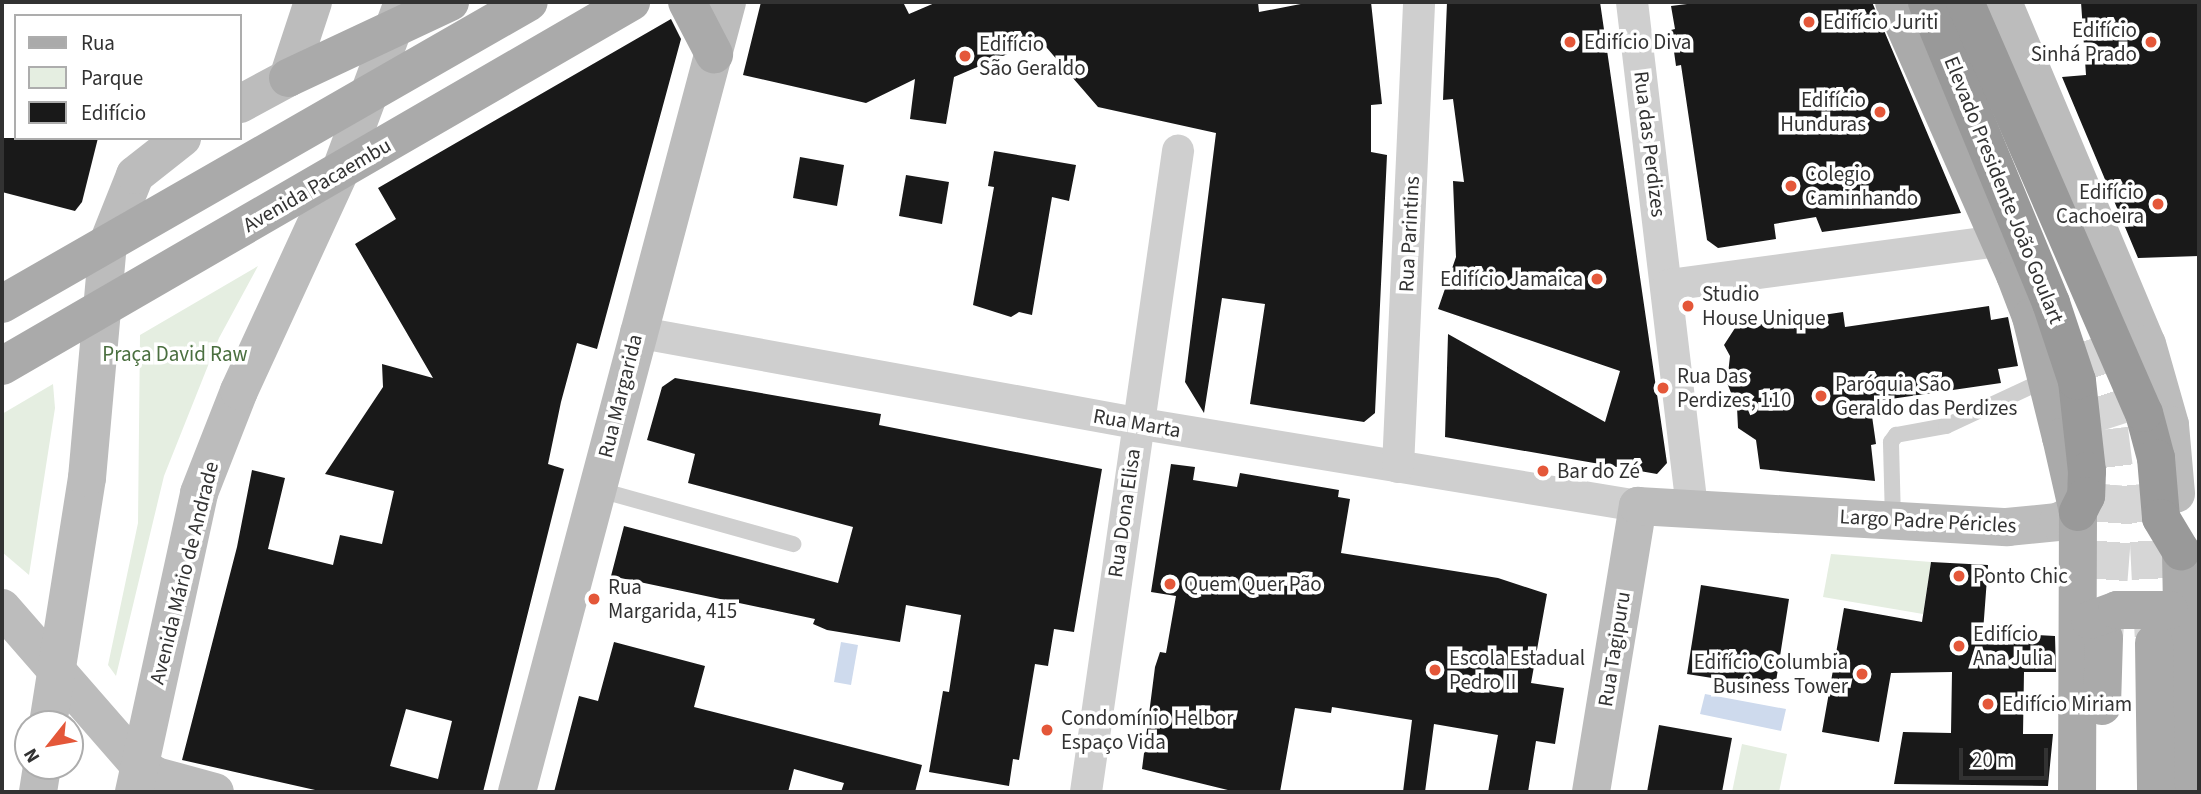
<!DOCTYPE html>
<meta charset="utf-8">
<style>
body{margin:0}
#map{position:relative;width:2201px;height:794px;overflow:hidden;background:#fff;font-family:"Source Sans 3",sans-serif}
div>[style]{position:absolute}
.green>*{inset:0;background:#e5eee1}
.water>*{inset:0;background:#cedaed}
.building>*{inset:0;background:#191919}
.primary-tunnel>*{height:38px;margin-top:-19px;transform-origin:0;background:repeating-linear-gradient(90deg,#d6d6d6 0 38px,transparent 0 57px)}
.lane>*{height:16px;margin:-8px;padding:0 8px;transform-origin:8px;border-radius:8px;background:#cfcfcf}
.street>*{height:32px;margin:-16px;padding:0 16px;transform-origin:16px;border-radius:16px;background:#cfcfcf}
.secondary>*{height:38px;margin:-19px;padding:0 19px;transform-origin:19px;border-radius:19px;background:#bcbcbc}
.primary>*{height:38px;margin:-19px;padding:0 19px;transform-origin:19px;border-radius:19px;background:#aaa}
.highway>*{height:38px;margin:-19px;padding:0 19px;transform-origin:19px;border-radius:19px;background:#999}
.primary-bridge>*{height:38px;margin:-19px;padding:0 19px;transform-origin:19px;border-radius:19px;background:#aaa}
.highway-bridge>*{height:38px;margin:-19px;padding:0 19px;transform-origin:19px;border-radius:19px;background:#999}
.dots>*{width:19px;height:19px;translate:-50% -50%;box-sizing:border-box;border:4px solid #fff;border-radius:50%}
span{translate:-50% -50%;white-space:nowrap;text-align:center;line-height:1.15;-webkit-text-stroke:7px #fff;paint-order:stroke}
.poi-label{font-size:21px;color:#323232}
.left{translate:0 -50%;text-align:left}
.right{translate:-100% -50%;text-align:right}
.street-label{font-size:21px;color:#323232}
.park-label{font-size:21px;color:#4a6f3f}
.frame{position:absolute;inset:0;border:4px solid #323232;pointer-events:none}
.legend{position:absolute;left:14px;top:14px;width:228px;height:126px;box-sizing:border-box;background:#fff;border:2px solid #adadad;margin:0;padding:9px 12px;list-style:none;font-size:21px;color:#323232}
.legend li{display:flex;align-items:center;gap:14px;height:35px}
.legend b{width:35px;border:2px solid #adadad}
.north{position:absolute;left:14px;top:710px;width:70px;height:70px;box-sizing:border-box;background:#fff;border:2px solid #adadad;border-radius:50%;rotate:239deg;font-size:19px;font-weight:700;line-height:28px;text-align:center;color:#323232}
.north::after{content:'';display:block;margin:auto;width:24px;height:32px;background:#e45739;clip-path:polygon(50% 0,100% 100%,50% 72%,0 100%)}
.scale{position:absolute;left:1959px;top:748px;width:89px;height:32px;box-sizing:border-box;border:4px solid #323232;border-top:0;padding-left:9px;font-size:21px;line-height:24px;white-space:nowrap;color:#323232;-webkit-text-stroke:5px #fff;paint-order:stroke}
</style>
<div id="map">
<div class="green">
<i style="clip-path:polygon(258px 266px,219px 338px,164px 476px,116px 676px,108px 665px,138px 523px,140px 335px)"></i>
<i style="clip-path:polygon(53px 384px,55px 408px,29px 575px,2px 552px,2px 414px)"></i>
<i style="clip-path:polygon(1831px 554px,1931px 562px,1923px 614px,1823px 597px)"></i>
<i style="clip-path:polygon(1742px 744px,1787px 754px,1779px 792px,1732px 792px)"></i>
</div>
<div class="water">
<i style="clip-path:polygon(841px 642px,858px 645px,851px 685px,834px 682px)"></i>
<i style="clip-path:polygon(1705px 694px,1786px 709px,1781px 731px,1700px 714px)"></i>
</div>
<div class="building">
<i style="clip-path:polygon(761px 2px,903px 2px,909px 14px,937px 2px,1258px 2px,1259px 12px,1311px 2px,1371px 2px,1382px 104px,1371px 105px,1371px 152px,1387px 155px,1375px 413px,1364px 422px,1250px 404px,1265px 304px,1222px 298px,1204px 413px,1185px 382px,1216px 133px,1098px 107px,1040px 40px,954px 77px,946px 124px,910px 119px,915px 79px,866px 103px,743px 75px)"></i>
<i style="clip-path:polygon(1447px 2px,1600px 2px,1667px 463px,1657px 474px,1445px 437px,1448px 334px,1605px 422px,1620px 371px,1438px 309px,1456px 257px,1453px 181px,1464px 182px,1453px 99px,1443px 100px)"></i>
<i style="clip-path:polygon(1703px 2px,1872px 2px,1961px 213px,1822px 232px,1816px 217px,1774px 224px,1776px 239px,1718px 248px,1707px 240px,1681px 65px,1676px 66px,1671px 30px,1675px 29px,1671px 6px)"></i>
<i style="clip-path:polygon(2081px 2px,2199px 2px,2199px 256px,2138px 258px,2062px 77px,2086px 75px)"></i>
<i style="clip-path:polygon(evenodd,671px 19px,681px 39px,597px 349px,577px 343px,561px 402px,548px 464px,564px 469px,483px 792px,324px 792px,182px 760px,237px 547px,252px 470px,285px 478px,268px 549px,333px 565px,340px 535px,382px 544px,394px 491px,325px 474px,383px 387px,382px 364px,433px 378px,355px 244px,396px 219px,378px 188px,671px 19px,406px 709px,452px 721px,438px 779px,390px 766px,406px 709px)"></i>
<i style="clip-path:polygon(2px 138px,98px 138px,82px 202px,75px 211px,2px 192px)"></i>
<i style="clip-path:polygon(994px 151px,1076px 165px,1069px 201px,1052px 197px,1032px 315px,1019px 312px,1011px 317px,973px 305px,994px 187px,988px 186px)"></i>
<i style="clip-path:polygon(800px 157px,844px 165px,837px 206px,793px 198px)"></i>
<i style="clip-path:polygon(906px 175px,949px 182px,942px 224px,899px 216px)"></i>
<i style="clip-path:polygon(1989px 306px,1991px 320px,2008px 317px,2018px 366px,1998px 369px,2001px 383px,1870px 402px,1876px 444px,1871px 445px,1875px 481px,1760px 469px,1756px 440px,1738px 428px,1737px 407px,1727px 383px,1730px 356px,1724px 345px,1735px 328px,1843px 312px,1845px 327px)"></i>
<i style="clip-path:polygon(675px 378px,881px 414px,879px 425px,1102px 469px,1074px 632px,1054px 629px,1048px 666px,1035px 664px,1019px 760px,1013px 759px,1009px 786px,929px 772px,943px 691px,949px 692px,961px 615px,906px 605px,900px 642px,827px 630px,813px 624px,815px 619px,611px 576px,624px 526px,838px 583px,853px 527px,688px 483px,695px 454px,647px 440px,662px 387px)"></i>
<i style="clip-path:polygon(1171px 464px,1195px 467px,1193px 480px,1237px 487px,1240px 473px,1339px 490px,1338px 497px,1350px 499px,1341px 553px,1498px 578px,1547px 594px,1531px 683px,1564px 688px,1555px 744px,1536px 741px,1528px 792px,1488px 792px,1498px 735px,1434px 724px,1425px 792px,1403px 792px,1412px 720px,1332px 707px,1331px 713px,1295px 708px,1280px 792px,1236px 792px,1142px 769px,1155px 667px,1160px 652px,1166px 653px,1176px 596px,1151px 592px)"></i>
<i style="clip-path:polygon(1931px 562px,1988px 565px,1983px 632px,2055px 636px,2056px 672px,2024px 672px,2023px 734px,2053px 734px,2048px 786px,1894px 784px,1903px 732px,1951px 733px,1952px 672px,1891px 673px,1879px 742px,1822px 732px,1844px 608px,1922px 622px)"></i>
<i style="clip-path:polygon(1701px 585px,1789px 599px,1775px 688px,1687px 674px)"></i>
<i style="clip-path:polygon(614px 642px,705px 666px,694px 707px,922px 765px,915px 792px,841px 792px,844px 783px,794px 769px,788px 792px,554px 792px,579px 696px,598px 701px)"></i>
<i style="clip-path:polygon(1659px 725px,1732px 738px,1722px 792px,1647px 792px)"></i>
</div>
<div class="primary-tunnel">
<i style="left:2081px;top:342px;width:91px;rotate:72.2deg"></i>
<i style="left:2109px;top:429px;width:56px;rotate:82.9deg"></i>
<i style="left:2116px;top:485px;width:153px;rotate:94.5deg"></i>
<i style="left:2146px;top:484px;width:159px;rotate:87.1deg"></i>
</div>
<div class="lane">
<i style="left:596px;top:489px;width:205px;rotate:15.6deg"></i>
<i style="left:1893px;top:520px;width:78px;rotate:-91.5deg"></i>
<i style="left:1891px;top:442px;width:9px;rotate:-54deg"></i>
<i style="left:1896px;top:435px;width:51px;rotate:-10.2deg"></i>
<i style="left:1946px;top:426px;width:111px;rotate:-25deg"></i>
</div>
<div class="street">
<i style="left:1632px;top:2px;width:510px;rotate:83.24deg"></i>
<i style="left:1669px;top:285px;width:333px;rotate:-7.6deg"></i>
<i style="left:636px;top:332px;width:508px;rotate:10.31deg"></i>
<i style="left:1136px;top:423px;width:509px;rotate:9.39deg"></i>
<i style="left:1398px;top:467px;width:465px;rotate:-87.4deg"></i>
<i style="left:1086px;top:792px;width:648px;rotate:-81.83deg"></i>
</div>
<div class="secondary">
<i style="left:2003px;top:2px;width:371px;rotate:67.2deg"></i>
<i style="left:2147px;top:344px;width:84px;rotate:74.1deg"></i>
<i style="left:2170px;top:425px;width:69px;rotate:85deg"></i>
<i style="left:240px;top:104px;width:55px;rotate:-28.4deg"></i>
<i style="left:288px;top:78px;width:80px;rotate:-71.8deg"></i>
<i style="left:2px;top:608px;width:208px;rotate:48.9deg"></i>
<i style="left:139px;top:765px;width:20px;rotate:33deg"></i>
<i style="left:156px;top:776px;width:61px;rotate:15.2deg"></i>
<i style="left:48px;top:724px;width:249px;rotate:-81deg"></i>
<i style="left:87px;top:478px;width:236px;rotate:-84.9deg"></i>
<i style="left:108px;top:243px;width:73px;rotate:-68.3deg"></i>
<i style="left:135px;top:175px;width:60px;rotate:-38.2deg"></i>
<i style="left:38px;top:792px;width:26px;rotate:-81deg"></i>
<i style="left:134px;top:792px;width:306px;rotate:-77.7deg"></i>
<i style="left:199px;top:493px;width:110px;rotate:-68.6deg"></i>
<i style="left:239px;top:391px;width:244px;rotate:-65.3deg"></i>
<i style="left:341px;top:169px;width:178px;rotate:-69.6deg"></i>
<i style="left:517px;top:792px;width:817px;rotate:-75.11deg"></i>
<i style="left:1591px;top:792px;width:290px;rotate:-80.7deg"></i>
<i style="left:1638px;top:506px;width:370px;rotate:3.3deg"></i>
<i style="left:2007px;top:527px;width:51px;rotate:-5.6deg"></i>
<i style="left:2058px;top:522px;width:22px;rotate:-27deg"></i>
</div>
<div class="primary">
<i style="left:687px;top:2px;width:59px;rotate:62.6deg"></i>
<i style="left:1894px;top:2px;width:299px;rotate:66.1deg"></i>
<i style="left:2015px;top:275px;width:45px;rotate:69.1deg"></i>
<i style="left:2031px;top:317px;width:124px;rotate:76deg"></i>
<i style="left:2061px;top:437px;width:77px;rotate:77.2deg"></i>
<i style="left:2078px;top:512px;width:280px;rotate:90.2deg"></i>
<i style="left:288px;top:78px;width:179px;rotate:-25.1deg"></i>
<i style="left:2px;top:304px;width:607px;rotate:-29.82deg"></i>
<i style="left:2px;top:366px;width:727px;rotate:-30.06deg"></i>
<i style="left:2181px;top:551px;width:241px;rotate:89deg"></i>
<i style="left:2154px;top:643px;width:149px;rotate:89.2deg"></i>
<i style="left:2102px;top:706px;width:68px;rotate:-88.3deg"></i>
</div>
<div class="highway">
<i style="left:2077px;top:381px;width:91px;rotate:83.7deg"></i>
<i style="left:2087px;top:471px;width:25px;rotate:92deg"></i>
<i style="left:2086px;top:496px;width:18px;rotate:117deg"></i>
<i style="left:2144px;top:413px;width:47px;rotate:75.1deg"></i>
<i style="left:2156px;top:458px;width:60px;rotate:85.2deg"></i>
<i style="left:2161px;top:518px;width:39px;rotate:59deg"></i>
</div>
<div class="primary-bridge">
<i style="left:2090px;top:620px;width:29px;rotate:-20deg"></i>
<i style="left:2117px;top:610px;width:52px"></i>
</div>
<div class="highway-bridge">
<i style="left:1927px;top:2px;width:326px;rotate:67.6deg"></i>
<i style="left:2051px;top:303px;width:82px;rotate:71.6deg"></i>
<i style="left:1965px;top:2px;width:448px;rotate:66.5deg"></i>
</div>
<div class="dots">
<i style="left:1809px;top:22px;background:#e45739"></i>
<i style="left:1570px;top:42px;background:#e45739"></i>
<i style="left:2151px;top:42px;background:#e45739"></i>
<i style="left:965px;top:56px;background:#e45739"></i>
<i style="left:1880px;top:112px;background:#e45739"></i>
<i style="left:1791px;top:186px;background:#e45739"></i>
<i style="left:2158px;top:204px;background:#e45739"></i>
<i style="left:1597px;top:279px;background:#e45739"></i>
<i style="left:1688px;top:306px;background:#e45739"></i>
<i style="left:1663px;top:388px;background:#e45739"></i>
<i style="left:1821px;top:396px;background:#e45739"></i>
<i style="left:1543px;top:471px;background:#e45739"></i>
<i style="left:1959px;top:576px;background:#e45739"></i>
<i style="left:1170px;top:584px;background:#e45739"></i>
<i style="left:594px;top:599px;background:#e45739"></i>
<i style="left:1959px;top:646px;background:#e45739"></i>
<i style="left:1435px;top:670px;background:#e45739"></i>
<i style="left:1862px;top:674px;background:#e45739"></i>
<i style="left:1988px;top:704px;background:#e45739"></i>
<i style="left:1047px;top:730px;background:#e45739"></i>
</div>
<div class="poi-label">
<span class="left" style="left:1823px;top:22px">Edifício Juriti</span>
<span class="right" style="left:2137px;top:42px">Edifício<br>Sinhá Prado</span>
<span class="left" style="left:1584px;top:42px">Edifício Diva</span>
<span class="left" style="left:979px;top:56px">Edifício<br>São Geraldo</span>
<span class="right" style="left:1866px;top:112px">Edifício<br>Hunduras</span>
<span class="left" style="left:1805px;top:186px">Colegio<br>Caminhando</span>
<span class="right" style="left:2144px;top:204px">Edifício<br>Cachoeira</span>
<span class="right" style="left:1583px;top:279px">Edifício Jamaica</span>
<span class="left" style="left:1702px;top:306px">Studio<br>House Unique</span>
<span class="left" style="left:1677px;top:388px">Rua Das<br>Perdizes, 110</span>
<span class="left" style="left:1835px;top:396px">Paróquia São<br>Geraldo das Perdizes</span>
<span class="left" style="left:1557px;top:471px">Bar do Zé</span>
<span class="left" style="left:1973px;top:576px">Ponto Chic</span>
<span class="left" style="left:1184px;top:584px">Quem Quer Pão</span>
<span class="left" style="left:608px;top:599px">Rua<br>Margarida, 415</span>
<span class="left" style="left:1973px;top:646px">Edifício<br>Ana Julia</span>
<span class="left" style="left:1449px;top:670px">Escola Estadual<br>Pedro II</span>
<span class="right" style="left:1848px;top:674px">Edifício Columbia<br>Business Tower</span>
<span class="left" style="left:2002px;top:704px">Edifício Miriam</span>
<span class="left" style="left:1061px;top:730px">Condomínio Helbor<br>Espaço Vida</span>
</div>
<div class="street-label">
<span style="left:1650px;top:144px;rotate:83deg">Rua das Perdizes</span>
<span style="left:317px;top:185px;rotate:-30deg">Avenida Pacaembu</span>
<span style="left:2004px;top:190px;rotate:68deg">Elevado Presidente João Goulart</span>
<span style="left:1409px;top:234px;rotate:-87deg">Rua Parintins</span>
<span style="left:620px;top:396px;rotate:-76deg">Rua Margarida</span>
<span style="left:1137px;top:423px;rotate:10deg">Rua Marta</span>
<span style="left:1124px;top:513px;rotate:-82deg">Rua Dona Elisa</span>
<span style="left:1928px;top:521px;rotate:3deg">Largo Padre Péricles</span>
<span style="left:184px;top:573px;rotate:-76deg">Avenida Mário de Andrade</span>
<span style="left:1614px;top:649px;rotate:-81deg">Rua Tagipuru</span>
</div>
<div class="park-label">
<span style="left:175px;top:354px">Praça David Raw</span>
</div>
<div class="frame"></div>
<ul class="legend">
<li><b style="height:9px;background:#aaa"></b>Rua</li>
<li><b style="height:19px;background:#e5eee1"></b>Parque</li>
<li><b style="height:19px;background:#191919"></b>Edifício</li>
</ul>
<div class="north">N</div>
<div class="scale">20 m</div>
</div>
